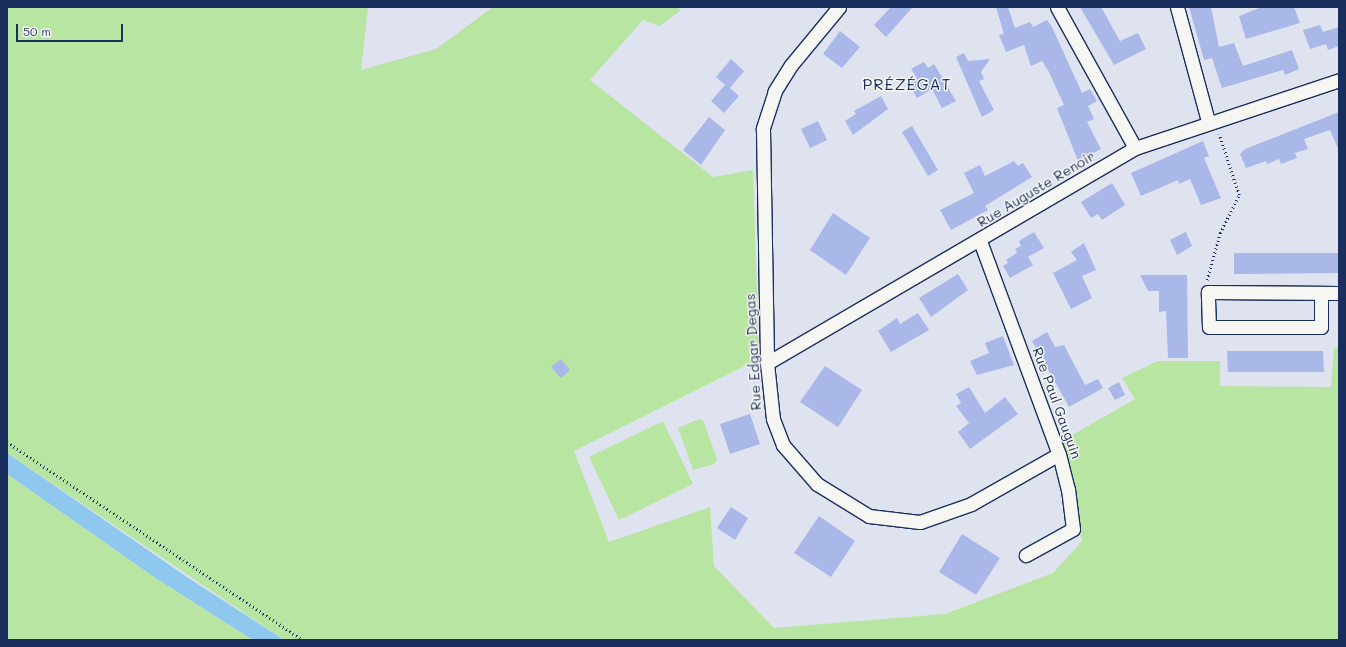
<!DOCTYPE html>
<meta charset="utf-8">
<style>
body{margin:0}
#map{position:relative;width:1346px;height:647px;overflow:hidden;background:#dfe3ef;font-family:Mali,sans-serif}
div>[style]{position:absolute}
.green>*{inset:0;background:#b9e5a2}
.water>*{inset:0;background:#8fc8ee}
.building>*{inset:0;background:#a9b8e8}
.path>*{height:2.5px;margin-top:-1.25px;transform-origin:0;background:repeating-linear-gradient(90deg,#1b2f5e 0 1px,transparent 0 4px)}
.roads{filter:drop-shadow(1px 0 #1b2f5e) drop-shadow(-1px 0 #1b2f5e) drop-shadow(0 1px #1b2f5e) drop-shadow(0 -1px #1b2f5e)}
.minor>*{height:13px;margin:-6.5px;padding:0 6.5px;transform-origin:6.5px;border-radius:6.5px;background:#f6f6f2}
span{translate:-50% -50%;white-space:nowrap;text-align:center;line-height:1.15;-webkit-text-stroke:3px #f6f6f2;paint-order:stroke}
.street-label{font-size:14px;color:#1b2f5e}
.quarter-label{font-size:16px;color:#1b2f5e;letter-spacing:1px}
.frame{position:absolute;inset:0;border:8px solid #1b2f5e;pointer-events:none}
.scale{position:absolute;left:16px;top:24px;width:107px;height:18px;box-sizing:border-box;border:2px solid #1b2f5e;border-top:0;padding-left:5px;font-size:12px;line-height:14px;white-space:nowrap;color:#1b2f5e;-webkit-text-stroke:3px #f6f6f2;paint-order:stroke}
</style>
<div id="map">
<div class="green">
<i style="clip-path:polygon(7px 7px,368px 7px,361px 70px,436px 49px,493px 7px,676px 7px,681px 10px,660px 26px,643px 20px,590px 80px,713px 177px,753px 170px,759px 359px,574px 451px,609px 542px,710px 507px,714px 566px,774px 628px,945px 614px,1053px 573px,1082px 541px,1062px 441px,1135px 399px,1122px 378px,1158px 361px,1220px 361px,1220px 386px,1331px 387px,1334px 348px,1339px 348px,1339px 640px,284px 640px,7px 453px)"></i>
<i style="clip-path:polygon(699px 419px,703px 420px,717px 459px,714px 464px,693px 470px,678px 428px)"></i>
<i style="clip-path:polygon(663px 421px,693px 484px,619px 520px,589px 457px)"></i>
<i style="clip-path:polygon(7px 474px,157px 579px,253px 640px,7px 640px)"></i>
</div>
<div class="water">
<i style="clip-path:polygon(7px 453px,190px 579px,284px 640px,253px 640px,157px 579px,7px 474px)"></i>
</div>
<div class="building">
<i style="clip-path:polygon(891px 7px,913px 7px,886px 37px,874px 25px)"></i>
<i style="clip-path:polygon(996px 7px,1008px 7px,1015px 28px,1030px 22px,1033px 27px,1047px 20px,1052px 27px,1082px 93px,1090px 89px,1097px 101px,1088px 106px,1094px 119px,1087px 122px,1101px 149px,1078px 161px,1057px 108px,1064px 105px,1049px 72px,1042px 61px,1031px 66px,1024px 45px,1006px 52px,999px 35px,1004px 34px)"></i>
<i style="clip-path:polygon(1080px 7px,1101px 7px,1120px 41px,1138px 33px,1146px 49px,1114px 65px)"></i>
<i style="clip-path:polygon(1189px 7px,1211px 7px,1219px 47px,1234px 43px,1243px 66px,1292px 50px,1299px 69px,1285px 75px,1283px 70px,1222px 88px,1212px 58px,1204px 60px)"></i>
<i style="clip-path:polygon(1262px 7px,1294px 7px,1300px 23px,1246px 39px,1239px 16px)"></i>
<i style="clip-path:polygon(1320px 25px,1323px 32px,1339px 27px,1339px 46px,1328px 50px,1326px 44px,1310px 49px,1303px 30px)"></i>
<i style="clip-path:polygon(840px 31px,860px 47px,842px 68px,823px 54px)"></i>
<i style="clip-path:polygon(964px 53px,968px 61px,990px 59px,981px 72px,984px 79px,979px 81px,994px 110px,982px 117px,956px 57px)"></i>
<i style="clip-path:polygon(731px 59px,744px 71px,730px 88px,739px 96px,724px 113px,711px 101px,725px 85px,716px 77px)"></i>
<i style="clip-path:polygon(924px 62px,928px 68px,934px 64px,956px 101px,942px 108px,932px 89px,917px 98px,908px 83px,917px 78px,911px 69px)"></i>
<i style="clip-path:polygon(881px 96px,888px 109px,853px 135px,845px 121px,856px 114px,854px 111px)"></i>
<i style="clip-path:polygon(1339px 112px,1339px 151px,1330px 130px,1304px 139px,1308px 149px,1295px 153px,1297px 158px,1281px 164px,1279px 159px,1267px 164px,1266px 161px,1246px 168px,1240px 154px,1245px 149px)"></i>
<i style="clip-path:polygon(709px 117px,725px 130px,701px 165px,683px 150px)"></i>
<i style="clip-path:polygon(818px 121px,827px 140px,810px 148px,801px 129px)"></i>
<i style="clip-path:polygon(912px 126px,938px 170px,928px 176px,902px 132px)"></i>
<i style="clip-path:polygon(1203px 141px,1209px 156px,1204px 158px,1221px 198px,1201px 205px,1190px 179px,1179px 184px,1178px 180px,1141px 196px,1131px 173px)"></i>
<i style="clip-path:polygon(1014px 161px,1018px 166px,1023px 163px,1032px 177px,985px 206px,988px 210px,951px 230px,940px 210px,974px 193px,964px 173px,980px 165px,985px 176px)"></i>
<i style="clip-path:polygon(1112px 183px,1125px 205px,1102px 220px,1098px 214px,1091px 218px,1081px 202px)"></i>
<i style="clip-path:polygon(833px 213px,870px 238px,846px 275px,810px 250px)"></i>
<i style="clip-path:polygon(1034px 232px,1044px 248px,1028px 257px,1033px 265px,1010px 278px,1003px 266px,1008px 263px,1006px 260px,1017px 253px,1015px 249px,1021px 246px,1019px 241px)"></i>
<i style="clip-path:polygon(1186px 232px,1192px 246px,1177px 255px,1170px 240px)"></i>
<i style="clip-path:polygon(1084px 243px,1096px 270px,1082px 276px,1092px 298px,1071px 309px,1053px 273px,1077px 260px,1071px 252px)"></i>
<i style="clip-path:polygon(1234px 253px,1339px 253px,1339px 273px,1234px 274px)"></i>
<i style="clip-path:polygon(958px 274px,968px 290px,931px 317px,919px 298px)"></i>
<i style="clip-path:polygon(1140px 275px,1187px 275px,1188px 358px,1168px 358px,1166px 311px,1159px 312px,1159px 291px,1148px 291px)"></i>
<i style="clip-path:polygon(918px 313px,929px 330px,891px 352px,878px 331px,897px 318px,900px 324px)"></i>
<i style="clip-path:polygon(1047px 332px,1055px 347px,1064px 345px,1085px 385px,1098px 379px,1103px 388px,1069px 407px,1032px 341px)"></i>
<i style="clip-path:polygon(1003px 336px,1014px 365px,977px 375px,970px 361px,989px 353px,985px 343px)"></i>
<i style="clip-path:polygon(1227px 351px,1323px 351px,1324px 372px,1228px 372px)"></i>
<i style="clip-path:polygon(561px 359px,570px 370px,561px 378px,551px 367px)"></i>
<i style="clip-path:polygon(825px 366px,862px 390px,838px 427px,800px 402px)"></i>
<i style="clip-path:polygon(1119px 382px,1125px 395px,1115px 400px,1108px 388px)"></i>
<i style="clip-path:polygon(969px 387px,985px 413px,1005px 397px,1018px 414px,970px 449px,958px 432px,969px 423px,956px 406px,961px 403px,956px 394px)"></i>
<i style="clip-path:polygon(750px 414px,760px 444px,730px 454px,720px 424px)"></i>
<i style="clip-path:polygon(731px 507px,748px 518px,735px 540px,717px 528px)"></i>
<i style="clip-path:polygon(819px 516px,855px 541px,831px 577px,794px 553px)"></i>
<i style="clip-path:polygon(962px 534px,1000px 558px,976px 595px,939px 572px)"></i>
</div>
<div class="path">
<i style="left:1207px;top:280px;width:49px;rotate:-74.5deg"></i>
<i style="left:1220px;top:233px;width:42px;rotate:-63.4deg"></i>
<i style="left:1239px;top:195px;width:64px;rotate:-108.2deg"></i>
<i style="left:7px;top:442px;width:356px;rotate:33.8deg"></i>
</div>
<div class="roads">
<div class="minor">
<i style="left:839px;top:7px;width:75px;rotate:129.6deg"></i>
<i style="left:791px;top:65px;width:31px;rotate:122deg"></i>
<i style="left:775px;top:91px;width:40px;rotate:108deg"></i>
<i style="left:763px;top:129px;width:234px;rotate:89deg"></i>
<i style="left:767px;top:363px;width:56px;rotate:83.9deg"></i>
<i style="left:773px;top:419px;width:28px;rotate:69deg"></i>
<i style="left:783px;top:445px;width:52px;rotate:48.9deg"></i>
<i style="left:817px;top:484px;width:61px;rotate:31.6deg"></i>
<i style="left:869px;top:516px;width:51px;rotate:6.7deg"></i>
<i style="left:920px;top:522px;width:54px;rotate:-19.4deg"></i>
<i style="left:971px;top:504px;width:101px;rotate:-29.6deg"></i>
<i style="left:1057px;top:7px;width:161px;rotate:61deg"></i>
<i style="left:1177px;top:7px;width:118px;rotate:74.8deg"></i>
<i style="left:980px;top:241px;width:227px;rotate:69.7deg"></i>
<i style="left:1059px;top:454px;width:36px;rotate:76deg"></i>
<i style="left:1068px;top:489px;width:40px;rotate:82.9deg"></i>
<i style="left:1073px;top:529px;width:54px;rotate:151deg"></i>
<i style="left:1321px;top:293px;width:34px;rotate:90deg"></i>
<i style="left:1321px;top:327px;width:112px;rotate:180deg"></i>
<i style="left:1209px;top:327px;width:35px;rotate:-92deg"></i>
<i style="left:1208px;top:292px;width:131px;rotate:0.4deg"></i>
<i style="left:767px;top:363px;width:426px;rotate:-30.3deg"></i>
<i style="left:1135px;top:148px;width:215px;rotate:-18.4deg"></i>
</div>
</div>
<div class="street-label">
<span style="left:1036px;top:189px;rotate:-31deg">Rue Auguste Renoir</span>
<span style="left:753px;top:352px;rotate:-93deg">Rue Edgar Degas</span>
<span style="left:1057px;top:403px;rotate:70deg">Rue Paul Gauguin</span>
</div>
<div class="quarter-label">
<span style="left:907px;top:84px">PRÉZÉGAT</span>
</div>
<div class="frame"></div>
<div class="scale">50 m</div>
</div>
